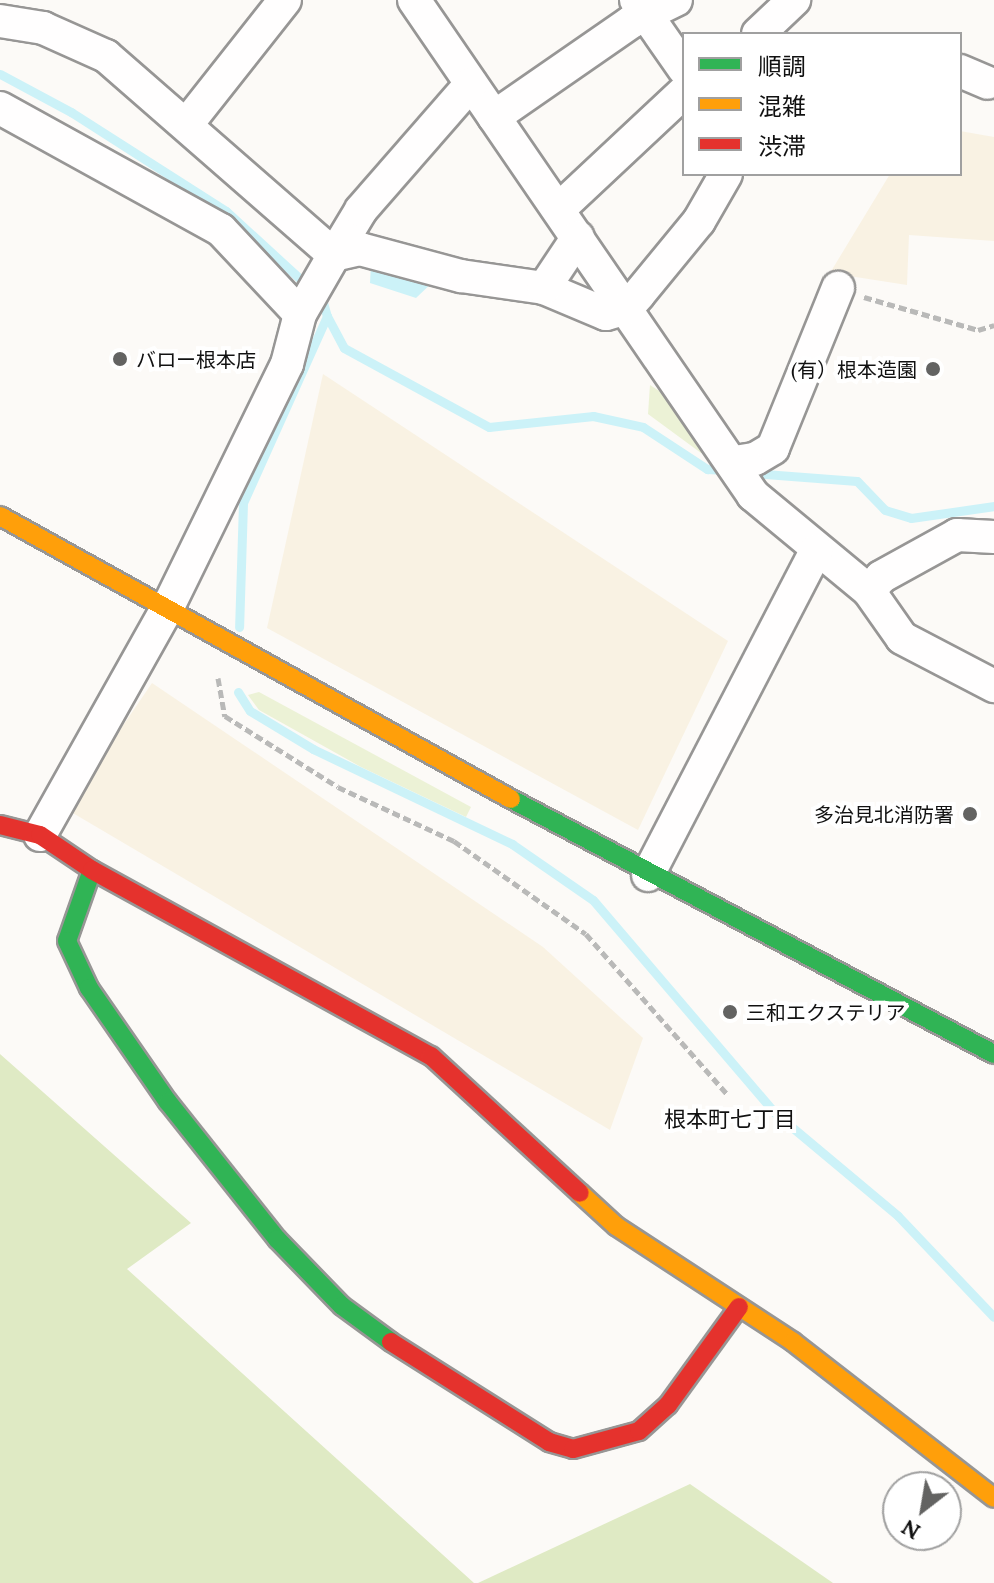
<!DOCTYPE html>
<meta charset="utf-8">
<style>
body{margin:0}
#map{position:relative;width:994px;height:1583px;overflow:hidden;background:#fcfaf7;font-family:Lora,"Noto Sans JP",serif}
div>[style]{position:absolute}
.farmland>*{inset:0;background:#f9f2e3}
.green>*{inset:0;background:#ecf2d6}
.forest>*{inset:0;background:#dfeac4}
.water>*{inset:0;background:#ccf2f8}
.stream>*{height:9px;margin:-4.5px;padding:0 4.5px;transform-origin:4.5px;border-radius:4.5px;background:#ccf2f8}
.path>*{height:5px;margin-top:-2.5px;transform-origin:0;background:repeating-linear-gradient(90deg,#b9b9b8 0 8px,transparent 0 12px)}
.roads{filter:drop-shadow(2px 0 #979695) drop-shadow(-2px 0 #979695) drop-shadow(0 2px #979695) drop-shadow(0 -2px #979695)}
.street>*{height:32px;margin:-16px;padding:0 16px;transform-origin:16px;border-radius:16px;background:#fffefe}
.fast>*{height:18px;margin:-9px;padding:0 9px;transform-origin:9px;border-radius:9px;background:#30b455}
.slow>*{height:18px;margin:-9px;padding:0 9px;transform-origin:9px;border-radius:9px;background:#ff9f0a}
.jam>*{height:18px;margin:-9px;padding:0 9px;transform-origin:9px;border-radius:9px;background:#e5322d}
.dots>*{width:22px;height:22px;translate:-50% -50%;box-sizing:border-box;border:4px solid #fff;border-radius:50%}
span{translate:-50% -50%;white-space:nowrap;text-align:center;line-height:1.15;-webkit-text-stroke:8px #fff;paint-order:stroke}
.poi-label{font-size:20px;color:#111}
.left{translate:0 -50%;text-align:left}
.right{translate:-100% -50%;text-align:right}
.neighbourhood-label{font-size:22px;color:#111}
.legend{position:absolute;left:682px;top:32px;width:280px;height:144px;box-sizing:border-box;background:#fff;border:2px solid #a0a0a0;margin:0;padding:10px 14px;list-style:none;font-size:24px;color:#111}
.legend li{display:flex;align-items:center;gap:16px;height:40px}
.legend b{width:40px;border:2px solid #a0a0a0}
.north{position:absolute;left:882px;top:1471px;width:80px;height:80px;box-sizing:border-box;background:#fff;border:2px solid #a0a0a0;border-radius:50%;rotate:211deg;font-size:22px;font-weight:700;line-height:32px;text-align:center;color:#111}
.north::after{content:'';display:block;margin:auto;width:28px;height:36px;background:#636362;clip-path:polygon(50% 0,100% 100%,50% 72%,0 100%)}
</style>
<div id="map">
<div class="farmland">
<i style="clip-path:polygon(960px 131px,994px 137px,994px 241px,909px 235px,907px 285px,830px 273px,890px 174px,960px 174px)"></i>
<i style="clip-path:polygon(323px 374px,728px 641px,638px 830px,267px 628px)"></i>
<i style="clip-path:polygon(152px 683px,543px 947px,643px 1038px,610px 1130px,66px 809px)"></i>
</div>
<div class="green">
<i style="clip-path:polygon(650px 385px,667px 396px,714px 455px,701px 453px,648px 414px)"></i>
<i style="clip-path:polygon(259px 692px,471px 807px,466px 817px,361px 767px,259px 710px,248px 695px)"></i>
</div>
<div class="forest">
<i style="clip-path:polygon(0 1054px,191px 1223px,127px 1269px,474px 1583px,0 1583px)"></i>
<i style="clip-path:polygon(690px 1484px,833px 1583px,478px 1583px)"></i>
</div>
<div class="water">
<i style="clip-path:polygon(371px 264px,436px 279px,416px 298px,370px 283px)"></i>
</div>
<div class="stream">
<i style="left:0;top:74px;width:81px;rotate:28.2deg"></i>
<i style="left:71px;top:112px;width:184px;rotate:32.6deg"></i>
<i style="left:226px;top:211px;width:130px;rotate:42.5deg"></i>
<i style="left:322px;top:299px;width:18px;rotate:74deg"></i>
<i style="left:327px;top:316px;width:205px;rotate:114.2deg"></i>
<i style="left:243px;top:503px;width:124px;rotate:91.8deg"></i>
<i style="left:327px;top:316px;width:36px;rotate:62deg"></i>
<i style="left:344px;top:348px;width:165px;rotate:28.6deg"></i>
<i style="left:489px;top:427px;width:105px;rotate:-6deg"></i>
<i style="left:593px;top:416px;width:51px;rotate:12.4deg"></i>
<i style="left:643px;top:427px;width:77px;rotate:33.3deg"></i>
<i style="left:707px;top:469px;width:18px;rotate:3deg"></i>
<i style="left:752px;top:473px;width:105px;rotate:4.4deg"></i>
<i style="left:857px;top:481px;width:40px;rotate:46deg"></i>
<i style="left:885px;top:510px;width:27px;rotate:17deg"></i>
<i style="left:911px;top:518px;width:84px;rotate:-8.2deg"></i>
<i style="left:238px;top:692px;width:22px;rotate:58deg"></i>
<i style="left:250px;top:711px;width:74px;rotate:31.1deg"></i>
<i style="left:313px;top:749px;width:221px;rotate:25.5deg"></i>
<i style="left:512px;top:844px;width:98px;rotate:34.7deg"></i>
<i style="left:593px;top:900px;width:280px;rotate:49.5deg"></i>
<i style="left:775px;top:1113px;width:160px;rotate:39.9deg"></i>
<i style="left:898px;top:1216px;width:139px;rotate:46.5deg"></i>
</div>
<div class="path">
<i style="left:864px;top:297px;width:119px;rotate:16.1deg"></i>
<i style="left:978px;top:330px;width:17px;rotate:-17deg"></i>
<i style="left:218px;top:678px;width:39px;rotate:80deg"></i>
<i style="left:225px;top:716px;width:133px;rotate:32.1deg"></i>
<i style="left:338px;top:787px;width:128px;rotate:25deg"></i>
<i style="left:454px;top:841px;width:161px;rotate:35.2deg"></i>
<i style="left:586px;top:934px;width:213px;rotate:48.6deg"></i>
</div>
<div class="roads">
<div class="street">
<i style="left:414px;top:0;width:600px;rotate:55.59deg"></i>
<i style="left:753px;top:495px;width:151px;rotate:39.6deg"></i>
<i style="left:869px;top:591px;width:57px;rotate:54.9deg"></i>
<i style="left:902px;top:638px;width:104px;rotate:27.6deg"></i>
<i style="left:636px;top:0;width:84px;rotate:55.2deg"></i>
<i style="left:0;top:21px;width:44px;rotate:9.2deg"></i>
<i style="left:43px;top:28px;width:69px;rotate:24deg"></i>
<i style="left:106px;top:56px;width:303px;rotate:41.1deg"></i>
<i style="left:334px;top:255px;width:27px;rotate:-13deg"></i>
<i style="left:360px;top:249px;width:105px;rotate:15deg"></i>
<i style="left:461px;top:276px;width:84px;rotate:8.2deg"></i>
<i style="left:544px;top:288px;width:67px;rotate:22.8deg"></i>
<i style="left:606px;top:314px;width:22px;rotate:-16deg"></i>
<i style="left:627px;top:308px;width:18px;rotate:-49deg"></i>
<i style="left:639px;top:294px;width:94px;rotate:-50.6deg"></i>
<i style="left:699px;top:221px;width:54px;rotate:-60.1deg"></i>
<i style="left:758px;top:34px;width:50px;rotate:-43.4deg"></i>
<i style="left:960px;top:71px;width:30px;rotate:23deg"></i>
<i style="left:0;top:108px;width:252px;rotate:28.9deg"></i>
<i style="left:221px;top:230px;width:115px;rotate:46.8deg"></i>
<i style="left:494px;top:117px;width:167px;rotate:-34.7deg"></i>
<i style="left:631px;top:22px;width:50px;rotate:-26.1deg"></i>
<i style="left:187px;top:124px;width:158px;rotate:-51.7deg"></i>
<i style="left:559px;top:209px;width:171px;rotate:-43.1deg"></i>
<i style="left:544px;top:288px;width:61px;rotate:-56.3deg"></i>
<i style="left:735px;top:462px;width:20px;rotate:-9deg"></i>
<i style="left:755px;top:459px;width:21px;rotate:-31deg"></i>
<i style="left:773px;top:448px;width:173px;rotate:-67.9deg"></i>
<i style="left:869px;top:591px;width:18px;rotate:-49deg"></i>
<i style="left:881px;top:577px;width:87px;rotate:-28.9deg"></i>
<i style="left:957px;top:535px;width:37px;rotate:3deg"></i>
<i style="left:40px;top:835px;width:259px;rotate:-60.7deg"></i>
<i style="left:167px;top:609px;width:273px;rotate:-63.9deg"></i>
<i style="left:287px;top:364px;width:52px;rotate:-75.4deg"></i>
<i style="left:300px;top:314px;width:68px;rotate:-60deg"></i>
<i style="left:334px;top:255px;width:52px;rotate:-59deg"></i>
<i style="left:361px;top:210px;width:167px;rotate:-48.9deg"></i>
<i style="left:648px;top:875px;width:365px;rotate:-62.6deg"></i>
</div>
<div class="fast">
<i style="left:511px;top:799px;width:546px;rotate:27.83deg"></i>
<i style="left:92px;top:870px;width:75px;rotate:109.4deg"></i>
<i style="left:67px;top:941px;width:52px;rotate:64.9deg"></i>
<i style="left:89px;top:988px;width:139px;rotate:55.3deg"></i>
<i style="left:168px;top:1102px;width:175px;rotate:51.5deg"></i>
<i style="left:277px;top:1239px;width:93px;rotate:45.9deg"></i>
<i style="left:342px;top:1306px;width:61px;rotate:36.3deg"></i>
</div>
<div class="slow">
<i style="left:0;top:516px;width:584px;rotate:28.98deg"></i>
<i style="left:580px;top:1193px;width:49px;rotate:42.5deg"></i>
<i style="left:616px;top:1226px;width:212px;rotate:33.2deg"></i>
<i style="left:793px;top:1342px;width:254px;rotate:37.8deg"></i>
</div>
<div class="jam">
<i style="left:0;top:825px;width:41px;rotate:14deg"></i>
<i style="left:40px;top:835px;width:63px;rotate:33.9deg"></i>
<i style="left:92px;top:870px;width:387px;rotate:28.8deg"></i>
<i style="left:431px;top:1056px;width:202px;rotate:42.6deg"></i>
<i style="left:391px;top:1342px;width:187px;rotate:32.3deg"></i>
<i style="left:549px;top:1442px;width:25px;rotate:16deg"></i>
<i style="left:573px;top:1449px;width:68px;rotate:-15.3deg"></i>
<i style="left:639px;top:1431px;width:39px;rotate:-42deg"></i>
<i style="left:668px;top:1405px;width:121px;rotate:-54.1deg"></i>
</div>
</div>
<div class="dots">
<i style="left:120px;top:359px;background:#636362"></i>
<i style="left:933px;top:369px;background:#636362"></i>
<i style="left:970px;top:814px;background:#636362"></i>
<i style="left:730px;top:1012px;background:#636362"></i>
</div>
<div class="poi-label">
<span class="left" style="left:136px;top:359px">バロー根本店</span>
<span class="right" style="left:917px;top:369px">(有）根本造園</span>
<span class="right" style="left:954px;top:814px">多治見北消防署</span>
<span class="left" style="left:746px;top:1012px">三和エクステリア</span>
</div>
<div class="neighbourhood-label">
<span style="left:730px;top:1120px">根本町七丁目</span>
</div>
<ul class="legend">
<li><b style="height:10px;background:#30b455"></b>順調</li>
<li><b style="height:10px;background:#ff9f0a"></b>混雑</li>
<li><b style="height:10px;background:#e5322d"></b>渋滞</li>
</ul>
<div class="north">N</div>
</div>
